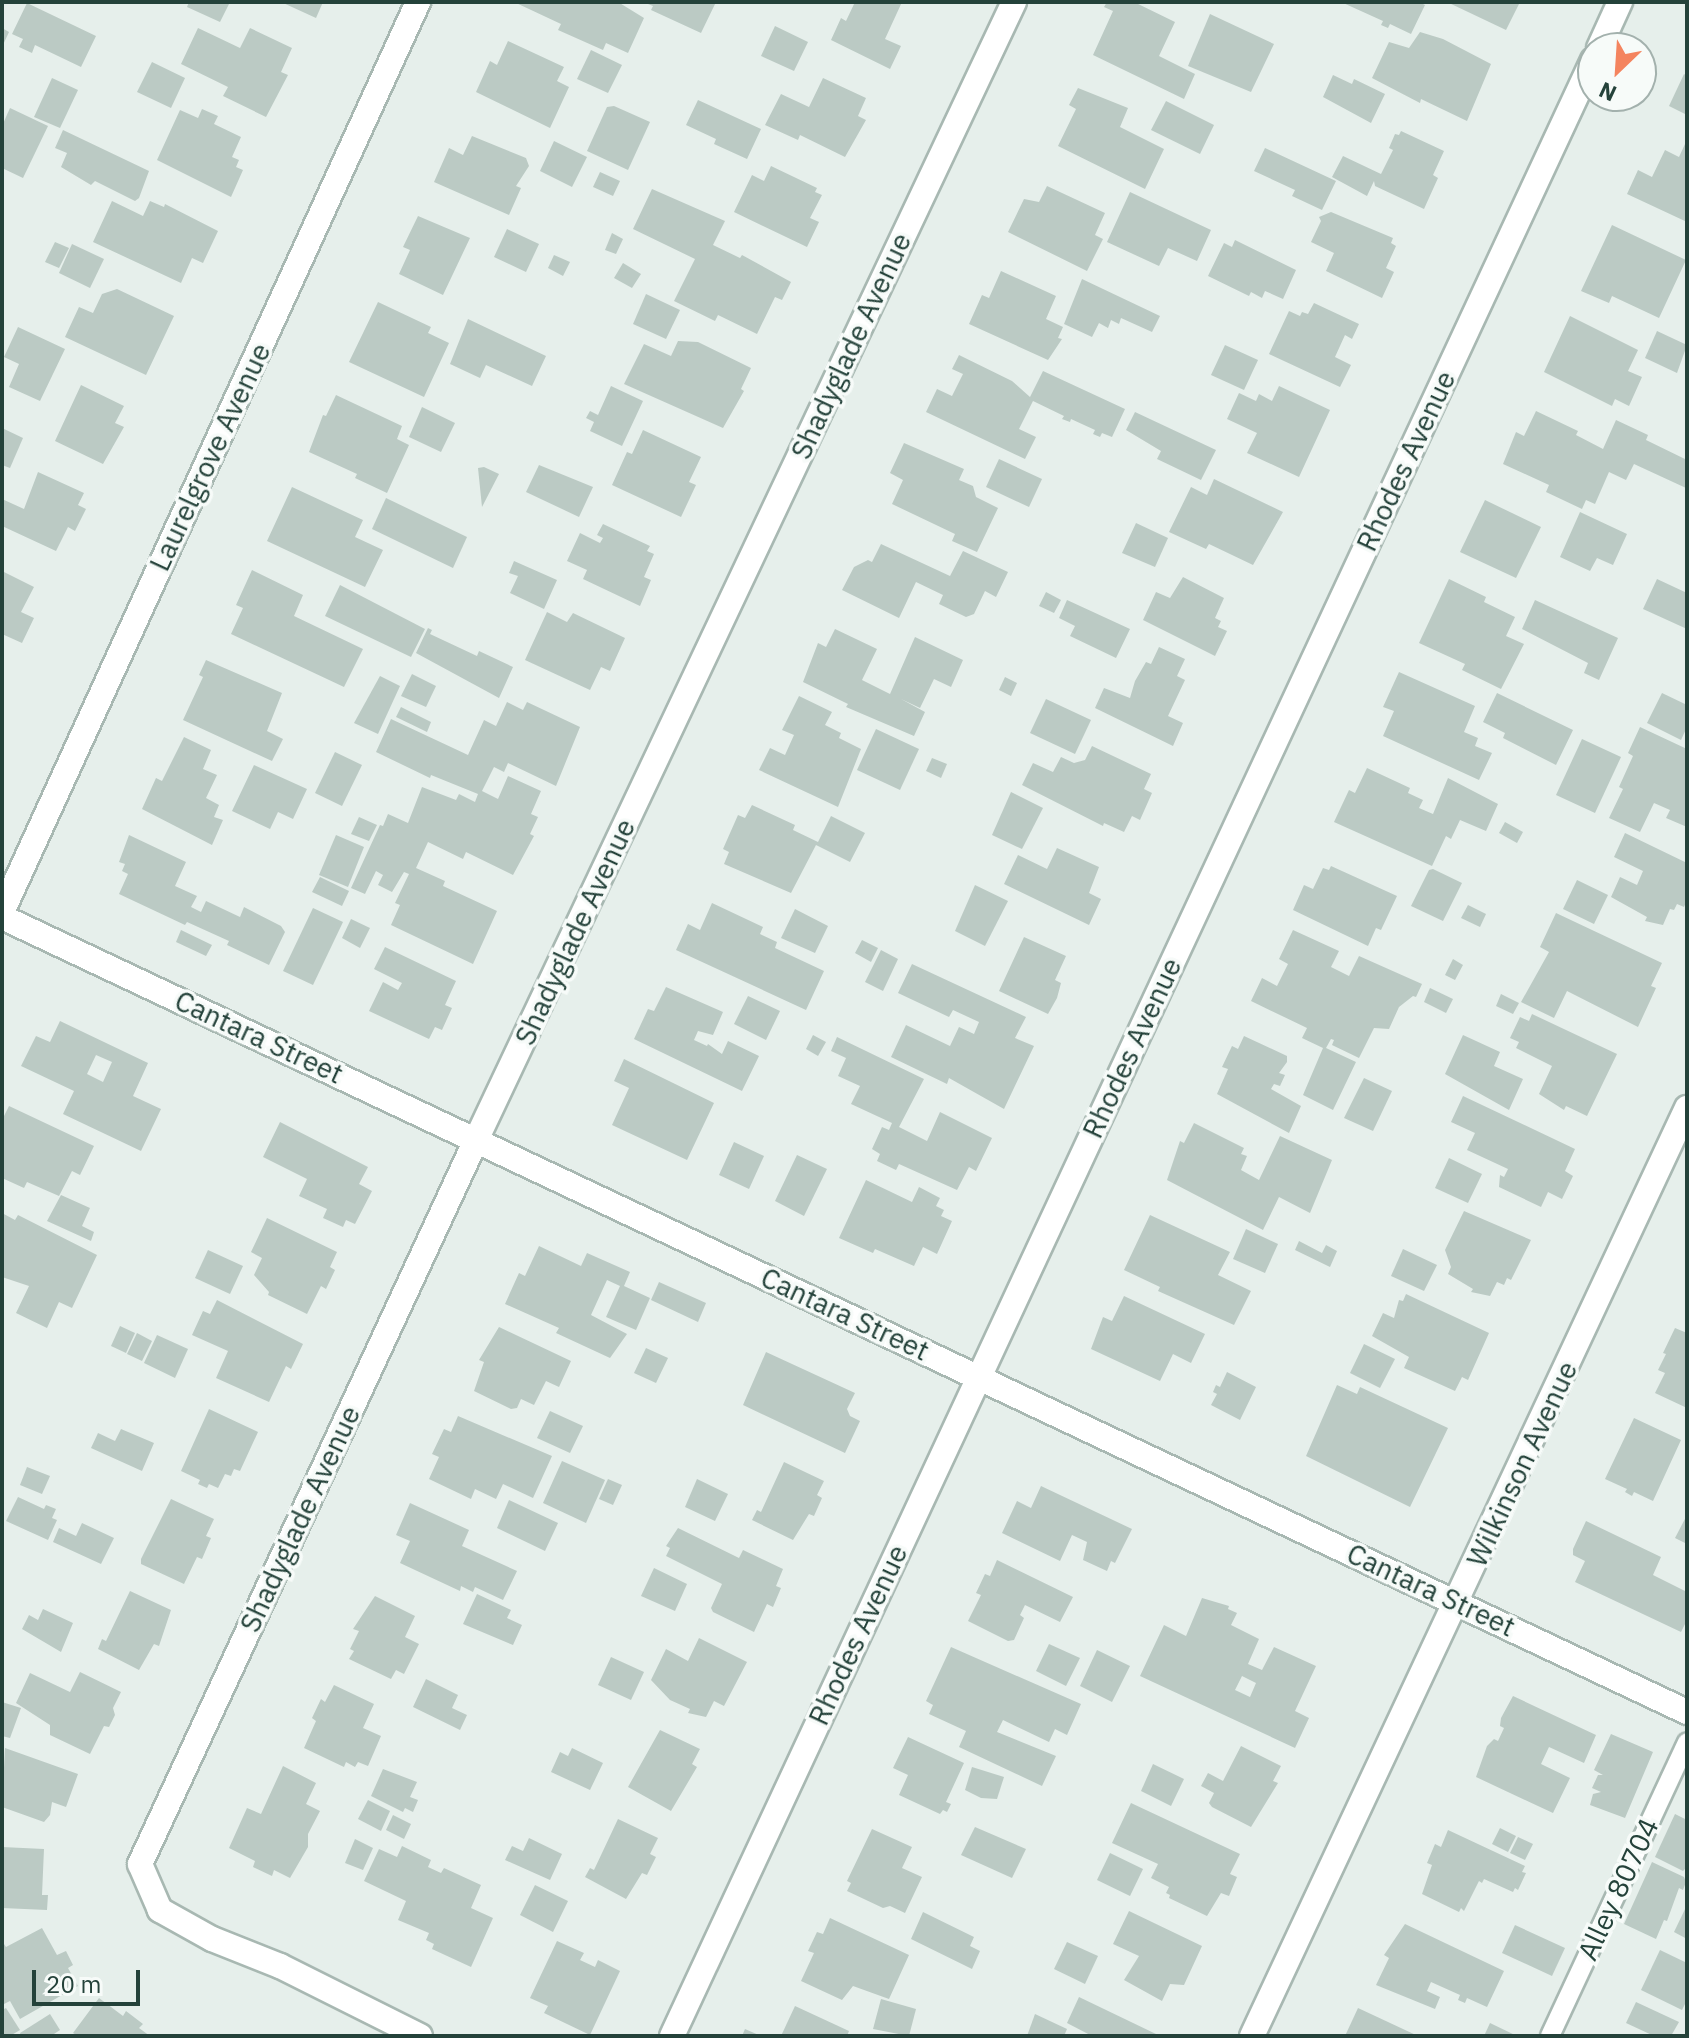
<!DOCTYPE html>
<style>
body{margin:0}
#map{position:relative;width:1689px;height:2038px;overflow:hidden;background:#e6efeb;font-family:"IBM Plex Sans",sans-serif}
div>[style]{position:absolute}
.building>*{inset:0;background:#bbcac4}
.roads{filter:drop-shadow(2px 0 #a8b8b2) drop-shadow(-2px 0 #a8b8b2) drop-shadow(0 2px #a8b8b2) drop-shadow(0 -2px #a8b8b2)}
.lane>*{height:18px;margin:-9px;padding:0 9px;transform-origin:9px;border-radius:9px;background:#fff}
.street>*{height:24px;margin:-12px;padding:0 12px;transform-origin:12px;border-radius:12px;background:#fff}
span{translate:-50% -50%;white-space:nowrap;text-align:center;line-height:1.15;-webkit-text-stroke:7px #f7fbf9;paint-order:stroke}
.street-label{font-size:28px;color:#24423a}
.frame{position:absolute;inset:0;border:4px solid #24423a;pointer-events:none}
.north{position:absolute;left:1577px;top:32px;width:80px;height:80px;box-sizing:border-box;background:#f7fbf9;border:2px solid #a3b1ad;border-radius:50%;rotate:205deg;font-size:22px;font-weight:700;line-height:32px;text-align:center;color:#24423a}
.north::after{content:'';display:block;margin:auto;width:28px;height:36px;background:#f4845f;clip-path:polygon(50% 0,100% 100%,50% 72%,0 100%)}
.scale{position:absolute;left:32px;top:1970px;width:108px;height:36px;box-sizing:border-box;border:4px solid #24423a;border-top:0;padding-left:10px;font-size:24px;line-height:28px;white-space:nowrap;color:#24423a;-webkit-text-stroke:6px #f7fbf9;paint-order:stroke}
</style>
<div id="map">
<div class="building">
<i style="clip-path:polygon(189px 2px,230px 2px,220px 22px,187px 7px)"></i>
<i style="clip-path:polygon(281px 2px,323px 2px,316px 18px)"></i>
<i style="clip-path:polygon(514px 2px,618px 2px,644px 18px,628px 53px,606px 43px,603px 50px,558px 30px,561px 24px)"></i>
<i style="clip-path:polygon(643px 2px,716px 2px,701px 33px,651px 10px,653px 6px)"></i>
<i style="clip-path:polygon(855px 2px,902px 2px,885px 39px,901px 46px,890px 69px,831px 40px,841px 18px,846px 21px)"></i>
<i style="clip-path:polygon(1107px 2px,1134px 2px,1175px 22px,1159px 56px,1195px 74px,1184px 99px,1093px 55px,1113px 11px,1104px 7px)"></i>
<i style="clip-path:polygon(1341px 2px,1419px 2px,1425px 5px,1411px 34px,1390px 24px,1388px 28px,1381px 25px,1383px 21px)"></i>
<i style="clip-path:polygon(1447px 2px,1520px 2px,1506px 30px)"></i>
<i style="clip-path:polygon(27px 3px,96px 36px,81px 67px,35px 45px,32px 53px,19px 47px,23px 39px,12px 34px)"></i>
<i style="clip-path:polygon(1210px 14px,1274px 44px,1251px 92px,1188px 66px)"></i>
<i style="clip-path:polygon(775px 26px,808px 42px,794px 71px,761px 56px)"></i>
<i style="clip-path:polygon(2px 28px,9px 32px,2px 47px)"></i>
<i style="clip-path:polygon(198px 28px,240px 48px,250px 28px,292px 48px,281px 72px,288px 75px,266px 117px,223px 96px,228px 87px,181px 64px)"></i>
<i style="clip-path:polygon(1420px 32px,1443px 39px,1491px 64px,1467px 121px,1421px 99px,1420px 103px,1372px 78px,1389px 42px,1409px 48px)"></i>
<i style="clip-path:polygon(508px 41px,564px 67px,557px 81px,569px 87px,550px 128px,476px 92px,490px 61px,497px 65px)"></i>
<i style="clip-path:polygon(591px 50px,622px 65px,608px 93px,577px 79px)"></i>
<i style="clip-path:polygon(152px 62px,185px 78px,171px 108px,137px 92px)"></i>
<i style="clip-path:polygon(1684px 74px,1687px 76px,1687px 115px,1669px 106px)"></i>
<i style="clip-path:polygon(1333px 75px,1352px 84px,1354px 79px,1385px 94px,1371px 123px,1323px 97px)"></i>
<i style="clip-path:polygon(52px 78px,78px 90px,60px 128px,34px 117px)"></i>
<i style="clip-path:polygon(823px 78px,866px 98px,858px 116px,866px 120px,845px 157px,800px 135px,798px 140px,765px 125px,781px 94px,809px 107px)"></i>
<i style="clip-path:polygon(1078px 88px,1128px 108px,1120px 127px,1164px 149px,1145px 189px,1058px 146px,1076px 109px,1069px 105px)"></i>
<i style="clip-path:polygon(698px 100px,761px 129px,747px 159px,714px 144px,716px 139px,686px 125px)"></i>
<i style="clip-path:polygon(1166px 101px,1214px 125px,1200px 154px,1151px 130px)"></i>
<i style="clip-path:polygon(614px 106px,650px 122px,628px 170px,587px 151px,607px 107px)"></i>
<i style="clip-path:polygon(10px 108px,48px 126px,23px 178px,2px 168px,2px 126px)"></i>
<i style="clip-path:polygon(202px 109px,218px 116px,214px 124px,241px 137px,232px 157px,239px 160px,236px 167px,243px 170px,231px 197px,157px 160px,180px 110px,198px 118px)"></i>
<i style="clip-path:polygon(63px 130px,149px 171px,139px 198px,135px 201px,95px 181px,91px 185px,61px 167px,67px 153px,55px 148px)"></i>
<i style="clip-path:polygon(1401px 131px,1444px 151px,1433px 175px,1438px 178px,1424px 209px,1375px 186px,1374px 181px,1367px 196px,1332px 177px,1343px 156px,1381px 174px,1393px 150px,1389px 148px,1395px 134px,1399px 135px)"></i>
<i style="clip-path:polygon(472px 136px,526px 158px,529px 166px,516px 186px,521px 188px,509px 215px,434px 182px,449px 148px,463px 155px)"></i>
<i style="clip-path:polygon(554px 141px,587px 157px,572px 187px,540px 171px)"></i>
<i style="clip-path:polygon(1685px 144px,1687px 145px,1687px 222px,1627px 194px,1638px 170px,1652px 177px,1665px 150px,1679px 157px)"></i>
<i style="clip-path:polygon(1265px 148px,1336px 181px,1322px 210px,1292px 196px,1295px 190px,1254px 171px)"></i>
<i style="clip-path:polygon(771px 166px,817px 188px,815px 192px,822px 195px,810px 218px,819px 222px,807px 247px,734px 212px,752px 175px,764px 181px)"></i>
<i style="clip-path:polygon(600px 172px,620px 181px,613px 196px,593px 187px)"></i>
<i style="clip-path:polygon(1047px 186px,1105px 213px,1095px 235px,1103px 239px,1087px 271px,1008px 232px,1024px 199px,1039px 202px)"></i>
<i style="clip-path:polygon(652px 189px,725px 221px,713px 245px,740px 258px,742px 255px,791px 282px,782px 300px,775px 297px,757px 334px,718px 315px,715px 321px,674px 301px,695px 259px,633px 229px)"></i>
<i style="clip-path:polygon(1130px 192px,1211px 230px,1197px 261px,1168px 248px,1159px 266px,1107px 242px)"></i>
<i style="clip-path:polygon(112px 201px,143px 216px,150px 201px,164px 207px,165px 204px,218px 231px,203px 263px,192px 258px,181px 283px,93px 242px)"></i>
<i style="clip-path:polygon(1331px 212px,1393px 238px,1391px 243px,1396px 246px,1386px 268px,1394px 272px,1382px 298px,1326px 271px,1334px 253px,1311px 242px,1321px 221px,1319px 217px)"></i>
<i style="clip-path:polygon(418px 216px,470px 238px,443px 295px,399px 274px,410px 250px,403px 247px)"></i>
<i style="clip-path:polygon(1612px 225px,1686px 260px,1659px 318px,1612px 296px,1609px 303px,1581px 291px)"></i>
<i style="clip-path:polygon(507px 229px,539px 244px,526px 272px,494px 257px)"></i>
<i style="clip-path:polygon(612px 233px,623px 239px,616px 254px,605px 250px)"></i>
<i style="clip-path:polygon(1235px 240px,1296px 270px,1283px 299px,1265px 291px,1262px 298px,1251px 292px,1249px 296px,1208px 276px,1224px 243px,1232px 247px)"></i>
<i style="clip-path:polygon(55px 242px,69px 248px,59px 268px,45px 262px)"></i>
<i style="clip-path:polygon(72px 244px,104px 259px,90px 288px,59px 273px)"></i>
<i style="clip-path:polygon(554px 255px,570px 262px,563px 276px,548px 268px)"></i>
<i style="clip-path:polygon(623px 263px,641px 274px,632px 288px,614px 278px)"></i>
<i style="clip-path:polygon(1001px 271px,1056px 296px,1046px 319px,1063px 327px,1058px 338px,1062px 339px,1048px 360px,969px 324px,982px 295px,989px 298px)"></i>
<i style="clip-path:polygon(1082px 279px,1160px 316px,1152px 332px,1121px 318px,1119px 324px,1111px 320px,1108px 328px,1099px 323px,1092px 337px,1064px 324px)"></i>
<i style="clip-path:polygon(117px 289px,174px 316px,146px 375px,65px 337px,79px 307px,93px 313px,102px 294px)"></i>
<i style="clip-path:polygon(646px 294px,680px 310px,666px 339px,633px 324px)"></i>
<i style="clip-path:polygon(378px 302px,431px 327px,428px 333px,449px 343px,424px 397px,349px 362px)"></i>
<i style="clip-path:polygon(1314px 303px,1359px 324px,1352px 339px,1345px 335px,1335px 357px,1351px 365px,1340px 387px,1269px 354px,1289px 311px,1300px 316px,1302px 312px,1308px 314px)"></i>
<i style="clip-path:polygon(1570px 316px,1638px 350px,1628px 371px,1642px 377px,1629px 406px,1615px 399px,1612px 406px,1544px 372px)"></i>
<i style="clip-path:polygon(468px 319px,546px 356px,532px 386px,486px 365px,480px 378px,450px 364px)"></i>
<i style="clip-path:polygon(18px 327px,65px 349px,40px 401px,9px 387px,19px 364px,4px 357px)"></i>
<i style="clip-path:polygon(1657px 331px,1687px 345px,1677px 373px,1645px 358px)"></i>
<i style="clip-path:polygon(678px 341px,698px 342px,751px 368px,741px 389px,744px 391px,723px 428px,624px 384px,644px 344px,671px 356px)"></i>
<i style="clip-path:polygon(1225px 345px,1258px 360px,1244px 390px,1211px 375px)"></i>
<i style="clip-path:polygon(959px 355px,1012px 381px,1030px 397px,1043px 371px,1125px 409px,1112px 437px,1102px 433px,1100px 437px,1093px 434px,1095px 430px,1071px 419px,1070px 422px,1062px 419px,1064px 416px,1033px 401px,1019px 429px,1036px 437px,1025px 459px,926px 412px,937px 389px,952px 396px,963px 374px,952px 369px)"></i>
<i style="clip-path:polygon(81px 385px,124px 406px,115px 423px,124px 427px,103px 464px,55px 441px)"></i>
<i style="clip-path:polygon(611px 386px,643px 401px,622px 446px,590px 431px,594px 422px,586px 418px,590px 411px,598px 415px)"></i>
<i style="clip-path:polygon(1279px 386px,1330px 410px,1299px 477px,1247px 453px,1257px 433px,1227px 419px,1239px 393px,1256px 401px,1259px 394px,1272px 401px)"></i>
<i style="clip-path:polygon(336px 395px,402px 426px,397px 439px,409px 445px,387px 493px,355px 478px,357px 474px,309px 452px,323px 415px,326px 416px)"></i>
<i style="clip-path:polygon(422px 407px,455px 423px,441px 452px,409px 437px)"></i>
<i style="clip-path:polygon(1536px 411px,1578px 431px,1576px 435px,1603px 449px,1616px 420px,1648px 435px,1646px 440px,1687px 460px,1686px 488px,1634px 464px,1626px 480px,1609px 472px,1595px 504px,1586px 500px,1582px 509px,1546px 492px,1549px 485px,1503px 464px,1516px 432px,1524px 436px)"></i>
<i style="clip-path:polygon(1135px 412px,1216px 450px,1201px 480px,1157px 459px,1161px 451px,1126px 430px)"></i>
<i style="clip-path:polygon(2px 428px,23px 438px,10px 468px,2px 465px)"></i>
<i style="clip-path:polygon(643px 430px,701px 457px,689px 482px,696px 485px,681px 517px,612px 485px,627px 452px,632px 454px)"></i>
<i style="clip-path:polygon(904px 443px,964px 469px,959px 480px,973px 486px,976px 497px,998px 508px,977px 552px,952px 541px,955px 534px,892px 504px,903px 480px,890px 473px)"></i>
<i style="clip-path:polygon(999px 459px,1042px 479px,1029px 507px,986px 487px)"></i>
<i style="clip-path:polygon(539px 465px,593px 487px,579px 517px,526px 492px)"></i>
<i style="clip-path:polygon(484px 467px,499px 474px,482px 507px,478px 468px)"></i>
<i style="clip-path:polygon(38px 472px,84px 493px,78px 505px,86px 509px,75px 531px,68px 527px,56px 551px,2px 526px,2px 499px,24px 509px)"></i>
<i style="clip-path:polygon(1214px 479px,1283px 512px,1253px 565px,1209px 544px,1206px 549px,1169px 532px,1191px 487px,1207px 495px)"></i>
<i style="clip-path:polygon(292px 487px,363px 520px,355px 537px,383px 550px,365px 587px,267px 541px)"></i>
<i style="clip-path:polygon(386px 498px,467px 537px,453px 568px,372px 529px)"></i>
<i style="clip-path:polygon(1485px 500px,1541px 527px,1516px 578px,1460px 552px)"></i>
<i style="clip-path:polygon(1580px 512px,1627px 534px,1613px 565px,1597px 558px,1590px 571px,1560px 557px)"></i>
<i style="clip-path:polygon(1136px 523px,1168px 538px,1155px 567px,1122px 553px)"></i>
<i style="clip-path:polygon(603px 524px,650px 546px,647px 551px,654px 554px,644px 577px,651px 580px,640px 606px,583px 579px,587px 570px,567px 561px,580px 533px,600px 543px,603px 538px,597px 535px)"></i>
<i style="clip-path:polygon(881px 544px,950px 576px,963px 551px,1008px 572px,996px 597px,985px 591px,974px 614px,966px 617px,939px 604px,943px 595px,916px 582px,899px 618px,842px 590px,854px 567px,868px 560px,872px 562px)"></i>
<i style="clip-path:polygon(514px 561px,557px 580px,544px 609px,510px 593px,518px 576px,509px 573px)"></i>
<i style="clip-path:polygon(252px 570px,303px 595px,294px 616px,363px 649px,344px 687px,231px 634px,243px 608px,236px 605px)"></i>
<i style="clip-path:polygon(2px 571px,34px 587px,21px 612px,34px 618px,22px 643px,2px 634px)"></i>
<i style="clip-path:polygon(1183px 577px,1224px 598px,1215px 618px,1221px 621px,1218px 627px,1227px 631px,1215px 656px,1143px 620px,1156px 592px,1170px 598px)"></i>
<i style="clip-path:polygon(1449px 579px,1486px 597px,1484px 602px,1515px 617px,1506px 636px,1524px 644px,1501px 689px,1462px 670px,1465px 664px,1419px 643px)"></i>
<i style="clip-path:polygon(1657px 579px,1687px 593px,1687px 629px,1643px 609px)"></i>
<i style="clip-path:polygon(340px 585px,425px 629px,411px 657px,325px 616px)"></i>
<i style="clip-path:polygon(1046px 592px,1061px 600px,1054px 613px,1039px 606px)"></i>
<i style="clip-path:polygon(1067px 600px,1130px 629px,1116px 658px,1070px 636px,1075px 626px,1059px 618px)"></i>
<i style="clip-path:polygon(1535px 600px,1618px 638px,1599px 680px,1584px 673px,1588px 663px,1522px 629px)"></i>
<i style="clip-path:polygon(547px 612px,567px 622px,573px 613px,625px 638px,610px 671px,601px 667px,590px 690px,525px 660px)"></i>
<i style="clip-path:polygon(428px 628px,432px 630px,430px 634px,477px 656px,479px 651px,513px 667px,499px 698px,416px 653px)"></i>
<i style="clip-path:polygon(835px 629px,877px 649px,862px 680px,890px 694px,915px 637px,963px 660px,951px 687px,934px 679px,920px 708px,901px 699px,925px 712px,914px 736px,846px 707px,848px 704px,803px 682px,818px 643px,826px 647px)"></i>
<i style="clip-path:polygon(1159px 647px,1185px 659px,1177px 676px,1185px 680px,1168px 716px,1183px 723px,1173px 746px,1095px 708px,1104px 688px,1130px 698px,1135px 681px,1146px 662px,1151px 664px)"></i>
<i style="clip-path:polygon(206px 660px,282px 693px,267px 731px,283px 739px,272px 761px,183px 720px,203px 677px,199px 675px)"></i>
<i style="clip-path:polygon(1399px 672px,1475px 706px,1464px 732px,1478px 738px,1475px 746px,1492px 753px,1479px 780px,1383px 736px,1394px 711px,1383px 707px)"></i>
<i style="clip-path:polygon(412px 674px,436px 686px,426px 707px,401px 696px)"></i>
<i style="clip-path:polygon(380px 676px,400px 686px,378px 734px,354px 723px)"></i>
<i style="clip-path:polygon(1005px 677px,1017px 683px,1011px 696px,999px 690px)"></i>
<i style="clip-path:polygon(1497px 693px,1573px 730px,1556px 765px,1503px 738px,1505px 733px,1483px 722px)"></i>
<i style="clip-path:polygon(1662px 693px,1687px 705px,1687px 727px,1681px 740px,1647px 723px)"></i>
<i style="clip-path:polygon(799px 696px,832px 712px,825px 725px,841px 733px,839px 738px,861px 749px,838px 807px,759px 770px,770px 748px,785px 755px,794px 735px,782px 730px)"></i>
<i style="clip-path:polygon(1046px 699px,1091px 720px,1075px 754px,1030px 733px)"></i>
<i style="clip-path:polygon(507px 702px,523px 710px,527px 702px,580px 727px,556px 786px,508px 763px,504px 772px,494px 767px,482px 791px,498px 799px,508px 776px,541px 791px,531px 814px,538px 817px,530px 834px,534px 836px,513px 875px,466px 852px,463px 859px,428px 842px,416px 868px,445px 881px,443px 886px,497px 911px,473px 964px,391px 925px,400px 905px,395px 903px,409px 874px,404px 872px,392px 892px,378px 885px,383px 875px,376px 871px,365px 894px,351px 888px,380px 825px,383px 826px,388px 814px,408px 823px,422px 787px,456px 800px,459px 794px,475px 802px,478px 794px,431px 775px,430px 778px,376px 752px,391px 719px,468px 755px,484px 720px,496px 726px)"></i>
<i style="clip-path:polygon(401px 707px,431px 722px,427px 732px,396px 717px)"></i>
<i style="clip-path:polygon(1640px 727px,1687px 749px,1687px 827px,1666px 818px,1670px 810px,1654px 803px,1640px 832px,1609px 818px,1623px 789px,1619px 787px,1633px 756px,1628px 753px)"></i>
<i style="clip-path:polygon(876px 729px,919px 749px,900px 790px,857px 770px)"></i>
<i style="clip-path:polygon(184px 737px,211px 750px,203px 769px,217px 775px,206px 798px,219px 805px,214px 817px,223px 820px,212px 845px,142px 809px,156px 778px,162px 781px)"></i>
<i style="clip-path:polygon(1582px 739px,1621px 757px,1595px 813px,1556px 795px)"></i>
<i style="clip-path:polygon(1092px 746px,1151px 774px,1144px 789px,1152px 793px,1140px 820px,1132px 816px,1124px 832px,1104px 823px,1103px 826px,1022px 785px,1033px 763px,1053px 772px,1061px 757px,1074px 763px,1085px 760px)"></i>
<i style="clip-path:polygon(335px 752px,362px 765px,342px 806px,315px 793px)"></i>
<i style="clip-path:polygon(932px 758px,947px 764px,941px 778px,926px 771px)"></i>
<i style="clip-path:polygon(254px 765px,307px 789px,293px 819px,278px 812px,270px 829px,232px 811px)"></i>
<i style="clip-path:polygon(1367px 768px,1410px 788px,1408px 793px,1423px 800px,1419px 808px,1433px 814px,1448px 778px,1498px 804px,1486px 831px,1460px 820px,1451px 839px,1446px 836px,1432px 866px,1334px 822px,1349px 790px,1355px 793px)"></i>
<i style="clip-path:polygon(1011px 792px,1043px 808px,1022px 849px,992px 835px)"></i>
<i style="clip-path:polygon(752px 805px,795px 825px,793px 830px,818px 842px,831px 816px,865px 833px,850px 862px,816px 845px,791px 893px,724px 864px,729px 852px,723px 849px,738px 815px,745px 818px)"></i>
<i style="clip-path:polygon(359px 817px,377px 825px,369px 841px,351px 834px)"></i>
<i style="clip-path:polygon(1505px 822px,1523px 832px,1517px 843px,1499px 833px)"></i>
<i style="clip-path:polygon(1625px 833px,1687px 863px,1687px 900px,1684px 907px,1677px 904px,1674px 910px,1670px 909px,1663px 925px,1645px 921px,1647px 917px,1611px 897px,1620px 877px,1637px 885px,1643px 871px,1614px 857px)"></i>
<i style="clip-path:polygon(129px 835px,186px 862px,175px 886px,197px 896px,191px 907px,201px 912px,206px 901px,240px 917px,244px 907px,281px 926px,285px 932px,269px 965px,227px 945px,229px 941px,187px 922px,185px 925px,119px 894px,128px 874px,122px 871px,125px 864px,119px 862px)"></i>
<i style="clip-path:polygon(336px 835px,364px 847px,348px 887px,319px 875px)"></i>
<i style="clip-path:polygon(1057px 848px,1099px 867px,1089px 893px,1101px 899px,1089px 925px,1004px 884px,1018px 855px,1047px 869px)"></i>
<i style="clip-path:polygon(1331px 866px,1397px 896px,1381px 930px,1376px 928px,1368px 946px,1293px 910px,1304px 885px,1313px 889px,1323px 868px,1329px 870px)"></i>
<i style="clip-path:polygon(1433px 869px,1462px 883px,1443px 921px,1411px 906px,1429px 870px)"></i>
<i style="clip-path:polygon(320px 877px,349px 891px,342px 906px,312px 892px)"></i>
<i style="clip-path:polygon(1577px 880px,1608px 895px,1594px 924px,1563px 909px)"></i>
<i style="clip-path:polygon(975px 885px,1008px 901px,985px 946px,955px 931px)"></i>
<i style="clip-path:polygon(712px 903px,763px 927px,760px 934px,777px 942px,775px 948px,824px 971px,806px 1010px,676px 950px,688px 924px,700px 930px)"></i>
<i style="clip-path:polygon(1468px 905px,1486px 914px,1480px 927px,1461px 918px)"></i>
<i style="clip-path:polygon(313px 908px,343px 922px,313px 985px,283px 971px)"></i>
<i style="clip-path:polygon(795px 909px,828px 926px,815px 953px,781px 938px)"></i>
<i style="clip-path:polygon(1556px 913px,1662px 963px,1651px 986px,1656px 988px,1638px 1027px,1567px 991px,1554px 1018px,1521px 1002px,1549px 952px,1540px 947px)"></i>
<i style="clip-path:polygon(351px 919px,370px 928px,360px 948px,342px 938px)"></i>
<i style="clip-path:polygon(181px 930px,212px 945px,206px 956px,176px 942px)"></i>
<i style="clip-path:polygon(1293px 930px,1339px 951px,1331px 967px,1349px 976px,1359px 956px,1422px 984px,1416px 997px,1413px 996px,1399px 1007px,1389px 1029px,1374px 1028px,1359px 1058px,1332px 1045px,1334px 1040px,1331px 1039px,1326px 1048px,1356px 1062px,1333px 1110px,1303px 1095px,1323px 1048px,1302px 1038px,1307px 1028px,1251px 1001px,1262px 978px,1277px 986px,1288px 964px,1279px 959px)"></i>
<i style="clip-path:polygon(1024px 937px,1066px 956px,1055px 980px,1061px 983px,1057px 998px,1048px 1014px,999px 991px)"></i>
<i style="clip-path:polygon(862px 940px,878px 948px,871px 962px,855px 953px)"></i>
<i style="clip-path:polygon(385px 947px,456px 981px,445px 1005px,452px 1008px,442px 1030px,435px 1027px,429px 1039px,369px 1011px,383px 982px,398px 990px,402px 983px,374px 969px)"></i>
<i style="clip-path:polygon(881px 950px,898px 959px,883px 991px,865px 982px)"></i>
<i style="clip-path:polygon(1453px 959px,1463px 965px,1455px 980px,1445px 975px)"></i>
<i style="clip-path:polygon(912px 964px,1026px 1017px,1015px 1038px,1034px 1046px,1004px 1109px,949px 1078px,947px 1084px,891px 1057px,906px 1025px,950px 1046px,959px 1027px,974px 1034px,979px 1022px,953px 1010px,949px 1017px,898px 993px)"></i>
<i style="clip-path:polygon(666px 987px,723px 1012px,713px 1035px,698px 1031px,694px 1040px,707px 1046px,708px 1044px,722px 1054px,728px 1041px,759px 1056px,742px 1091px,634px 1039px,648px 1009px,654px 1011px)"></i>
<i style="clip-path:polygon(1430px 988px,1453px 999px,1446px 1013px,1424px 1002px)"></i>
<i style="clip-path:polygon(1501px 994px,1519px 1003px,1513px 1014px,1496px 1006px)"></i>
<i style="clip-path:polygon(748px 996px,780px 1011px,766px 1040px,734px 1024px)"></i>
<i style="clip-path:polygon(1532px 1014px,1617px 1054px,1587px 1116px,1566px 1106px,1564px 1110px,1539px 1094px,1552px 1066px,1516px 1048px,1519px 1042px,1510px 1038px,1520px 1017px,1529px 1021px)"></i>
<i style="clip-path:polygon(evenodd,60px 1021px,148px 1063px,133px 1096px,161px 1109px,141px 1151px,63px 1114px,74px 1091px,21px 1066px,36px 1036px,50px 1042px,60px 1021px,96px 1055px,112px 1062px,103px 1082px,87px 1074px,96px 1055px)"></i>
<i style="clip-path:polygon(813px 1035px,826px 1042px,818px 1056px,806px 1049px)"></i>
<i style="clip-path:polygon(1463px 1035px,1500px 1052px,1494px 1066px,1523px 1079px,1509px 1110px,1445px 1074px)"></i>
<i style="clip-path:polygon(1244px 1036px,1287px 1056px,1287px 1062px,1279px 1073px,1285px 1075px,1280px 1086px,1274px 1084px,1271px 1089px,1301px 1106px,1289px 1133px,1217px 1094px,1228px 1069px,1222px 1067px,1232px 1046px,1238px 1049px)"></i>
<i style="clip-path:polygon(837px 1037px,924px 1079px,899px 1127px,927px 1141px,940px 1112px,992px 1138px,976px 1171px,969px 1167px,957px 1190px,899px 1164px,896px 1170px,877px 1161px,880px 1154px,872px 1149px,882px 1127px,889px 1130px,892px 1123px,851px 1104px,860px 1086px,838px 1076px,846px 1058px,831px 1051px)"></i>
<i style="clip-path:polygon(624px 1059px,714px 1103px,687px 1160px,612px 1125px,629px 1088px,614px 1081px)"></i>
<i style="clip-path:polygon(1364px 1078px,1392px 1091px,1373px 1131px,1344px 1118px)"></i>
<i style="clip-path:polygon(1463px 1096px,1575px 1149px,1565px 1171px,1573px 1176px,1562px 1199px,1548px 1192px,1541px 1207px,1499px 1187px,1500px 1175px,1504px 1177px,1508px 1169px,1467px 1150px,1475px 1133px,1451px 1122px)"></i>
<i style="clip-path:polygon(9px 1106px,94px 1146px,80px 1175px,72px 1171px,59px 1196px,27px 1182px,24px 1188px,2px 1178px,2px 1120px)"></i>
<i style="clip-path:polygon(280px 1122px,368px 1167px,359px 1184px,372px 1191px,355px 1224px,346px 1220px,343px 1227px,323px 1218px,327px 1209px,299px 1196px,307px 1179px,263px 1157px)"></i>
<i style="clip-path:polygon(1194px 1123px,1244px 1148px,1241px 1154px,1247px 1156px,1241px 1170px,1259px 1180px,1280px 1136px,1332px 1160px,1310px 1213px,1279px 1197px,1263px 1230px,1167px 1180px,1180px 1141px,1184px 1143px)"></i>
<i style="clip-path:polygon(734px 1142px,764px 1156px,749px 1189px,719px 1175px)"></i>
<i style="clip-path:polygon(797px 1155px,827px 1169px,804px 1216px,775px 1201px)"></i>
<i style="clip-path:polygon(1449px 1158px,1482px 1174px,1468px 1203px,1435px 1188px)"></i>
<i style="clip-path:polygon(866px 1180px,912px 1202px,919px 1187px,940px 1198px,936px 1206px,944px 1210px,941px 1216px,952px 1221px,937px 1254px,923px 1247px,914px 1266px,875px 1249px,873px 1253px,839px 1238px)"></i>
<i style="clip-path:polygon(61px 1195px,90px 1208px,82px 1226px,94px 1232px,91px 1241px,47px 1221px)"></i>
<i style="clip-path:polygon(1464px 1211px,1531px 1240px,1511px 1280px,1507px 1278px,1504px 1285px,1497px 1282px,1490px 1296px,1471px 1292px,1473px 1289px,1448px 1274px,1451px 1267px,1445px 1250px)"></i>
<i style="clip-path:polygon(2px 1213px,15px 1220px,18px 1215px,97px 1255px,72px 1308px,59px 1302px,47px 1328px,16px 1313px,29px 1286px,2px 1277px)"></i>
<i style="clip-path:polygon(1150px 1215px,1230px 1252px,1218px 1275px,1251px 1291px,1234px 1325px,1158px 1291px,1160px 1287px,1124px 1270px)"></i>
<i style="clip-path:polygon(267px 1218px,337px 1252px,330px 1267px,335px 1270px,326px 1289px,321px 1286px,307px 1314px,268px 1295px,269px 1292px,254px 1275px,262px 1258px,251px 1252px)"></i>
<i style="clip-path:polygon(1246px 1229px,1278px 1244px,1265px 1273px,1233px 1259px)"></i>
<i style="clip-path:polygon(1299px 1241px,1322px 1253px,1326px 1245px,1337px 1251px,1330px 1267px,1295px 1250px)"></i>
<i style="clip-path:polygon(539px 1246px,581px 1266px,587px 1253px,630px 1272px,624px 1286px,650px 1298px,636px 1330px,606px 1317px,620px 1286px,607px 1280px,591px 1315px,627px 1334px,610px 1358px,556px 1333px,559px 1328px,505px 1304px,519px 1273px,525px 1276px)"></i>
<i style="clip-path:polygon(1403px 1249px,1437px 1265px,1424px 1291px,1391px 1276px)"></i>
<i style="clip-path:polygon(208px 1250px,243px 1266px,230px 1294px,195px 1278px)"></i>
<i style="clip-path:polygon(659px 1282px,706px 1303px,698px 1322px,651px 1300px)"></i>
<i style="clip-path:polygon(1406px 1294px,1489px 1333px,1468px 1380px,1462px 1377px,1455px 1391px,1404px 1368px,1409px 1357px,1372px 1336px,1383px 1313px,1394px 1318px,1399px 1300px,1403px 1301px)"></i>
<i style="clip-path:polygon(1124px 1296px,1205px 1334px,1191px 1363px,1173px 1354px,1160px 1381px,1091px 1349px,1103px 1317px,1112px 1321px)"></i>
<i style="clip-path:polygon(217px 1300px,303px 1344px,291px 1369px,286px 1366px,269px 1402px,216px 1378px,228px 1351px,192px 1335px,203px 1311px,210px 1314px)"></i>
<i style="clip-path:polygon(120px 1326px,135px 1333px,126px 1353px,111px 1346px)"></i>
<i style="clip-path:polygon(499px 1327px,571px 1361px,559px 1387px,546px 1381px,534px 1405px,521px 1399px,517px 1408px,511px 1409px,474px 1391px,484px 1362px,479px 1360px)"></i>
<i style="clip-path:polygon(1675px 1328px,1687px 1333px,1687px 1408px,1655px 1393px,1665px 1373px,1658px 1370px,1666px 1354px,1663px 1353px)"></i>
<i style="clip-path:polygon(137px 1333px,152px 1341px,142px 1361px,127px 1354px)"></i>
<i style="clip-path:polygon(157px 1335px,188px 1349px,175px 1378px,144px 1363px)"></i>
<i style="clip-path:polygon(1364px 1344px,1395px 1359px,1380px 1388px,1350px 1373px)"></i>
<i style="clip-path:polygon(646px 1348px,668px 1358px,656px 1383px,634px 1373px)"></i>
<i style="clip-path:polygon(766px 1352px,855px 1393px,847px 1409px,850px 1416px,860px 1421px,845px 1453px,743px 1405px)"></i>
<i style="clip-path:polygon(1227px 1372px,1256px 1387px,1240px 1420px,1211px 1405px,1217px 1394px,1213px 1392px,1216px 1385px,1220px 1387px)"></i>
<i style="clip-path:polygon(1337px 1385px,1357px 1394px,1360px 1387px,1448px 1428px,1410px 1507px,1306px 1456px)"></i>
<i style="clip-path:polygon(209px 1409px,258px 1432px,240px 1471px,234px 1469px,231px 1476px,225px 1474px,218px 1488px,209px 1484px,207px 1488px,198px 1484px,200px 1480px,181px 1471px)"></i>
<i style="clip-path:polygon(550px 1411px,583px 1426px,570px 1453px,537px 1438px)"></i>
<i style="clip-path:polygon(458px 1416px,552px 1456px,533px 1498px,503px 1484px,496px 1499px,475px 1489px,471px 1499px,429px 1479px,439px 1457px,432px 1454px,444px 1429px,451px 1432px)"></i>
<i style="clip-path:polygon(1634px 1418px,1681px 1440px,1653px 1501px,1634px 1492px,1632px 1496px,1625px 1492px,1627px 1489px,1605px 1479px)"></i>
<i style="clip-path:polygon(121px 1429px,154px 1443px,142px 1471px,91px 1448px,98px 1433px,115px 1441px)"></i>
<i style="clip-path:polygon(562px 1461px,605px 1480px,586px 1523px,543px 1503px)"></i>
<i style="clip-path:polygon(784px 1462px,824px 1481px,817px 1495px,822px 1498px,814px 1516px,809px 1514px,793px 1540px,752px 1520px,757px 1510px,761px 1512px)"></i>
<i style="clip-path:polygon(27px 1467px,50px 1476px,42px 1494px,20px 1485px)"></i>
<i style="clip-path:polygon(608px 1479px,622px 1485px,613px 1505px,599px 1499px)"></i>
<i style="clip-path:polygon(697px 1479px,728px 1494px,715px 1521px,685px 1507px)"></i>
<i style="clip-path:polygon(1041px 1486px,1132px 1529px,1115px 1563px,1111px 1561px,1107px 1571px,1083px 1560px,1087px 1542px,1072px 1535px,1060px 1561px,1002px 1533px,1017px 1501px,1031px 1508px)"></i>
<i style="clip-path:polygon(18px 1497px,44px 1509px,46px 1505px,56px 1509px,52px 1518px,57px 1520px,48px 1540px,6px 1521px)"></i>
<i style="clip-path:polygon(171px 1499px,214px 1519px,206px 1536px,211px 1538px,202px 1559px,197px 1557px,184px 1584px,141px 1564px,141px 1559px)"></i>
<i style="clip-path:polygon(509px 1500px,558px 1523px,545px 1551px,497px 1528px)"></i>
<i style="clip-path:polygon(410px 1503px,469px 1530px,462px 1546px,517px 1571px,503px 1600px,475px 1587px,473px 1592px,461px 1586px,460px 1591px,400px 1563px,410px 1541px,396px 1535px)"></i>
<i style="clip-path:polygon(1687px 1515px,1687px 1544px,1675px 1538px)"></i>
<i style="clip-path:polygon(1586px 1521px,1661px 1557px,1653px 1575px,1687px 1592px,1687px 1620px,1681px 1632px,1575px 1582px,1585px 1561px,1573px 1555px,1573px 1549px)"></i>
<i style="clip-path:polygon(82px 1523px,114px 1538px,101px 1564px,53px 1542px,59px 1528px,76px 1536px)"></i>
<i style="clip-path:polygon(678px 1528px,739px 1558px,743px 1550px,783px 1569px,776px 1586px,781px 1588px,773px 1607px,767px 1604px,754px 1632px,713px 1612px,711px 1608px,722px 1584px,666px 1556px,670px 1548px,666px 1546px)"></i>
<i style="clip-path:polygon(997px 1560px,1073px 1597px,1060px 1622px,1025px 1605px,1020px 1615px,1024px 1618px,1014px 1640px,1008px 1641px,968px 1621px,981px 1595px,976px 1593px,985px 1574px,990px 1576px)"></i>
<i style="clip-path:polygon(654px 1568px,687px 1584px,675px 1611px,641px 1596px)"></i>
<i style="clip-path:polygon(130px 1591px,171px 1610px,159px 1646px,154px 1644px,139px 1670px,98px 1649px,102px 1639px,106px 1641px)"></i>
<i style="clip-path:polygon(477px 1594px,511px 1610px,507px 1618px,522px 1625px,513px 1645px,463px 1624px)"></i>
<i style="clip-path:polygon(375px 1596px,415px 1616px,405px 1637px,419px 1644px,404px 1674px,396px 1670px,391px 1679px,349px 1659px,354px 1651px,350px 1649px,359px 1631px,353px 1629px)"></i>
<i style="clip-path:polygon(evenodd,1202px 1598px,1229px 1606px,1228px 1609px,1237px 1613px,1231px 1625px,1259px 1639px,1248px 1664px,1262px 1670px,1274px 1647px,1316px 1666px,1295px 1711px,1309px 1718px,1295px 1748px,1140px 1676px,1164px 1625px,1186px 1636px,1202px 1598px,1242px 1676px,1256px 1683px,1250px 1697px,1235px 1690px,1242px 1676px)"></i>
<i style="clip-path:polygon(43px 1609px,73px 1623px,61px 1652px,22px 1629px,29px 1615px,38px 1620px)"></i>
<i style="clip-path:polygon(699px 1638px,747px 1662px,724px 1706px,714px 1701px,706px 1717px,688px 1713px,690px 1709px,670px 1700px,651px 1680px,666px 1649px,688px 1661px)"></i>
<i style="clip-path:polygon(1049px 1644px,1080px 1658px,1066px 1686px,1036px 1671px)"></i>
<i style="clip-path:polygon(951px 1647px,1081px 1704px,1067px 1735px,1055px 1729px,1049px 1742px,1003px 1720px,997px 1732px,1056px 1756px,1042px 1786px,959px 1747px,966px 1731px,929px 1714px,933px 1705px,926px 1701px)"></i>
<i style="clip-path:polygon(1097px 1650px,1130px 1666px,1112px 1702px,1080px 1686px)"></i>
<i style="clip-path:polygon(611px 1657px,644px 1672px,631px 1700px,598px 1685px)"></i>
<i style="clip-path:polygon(80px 1672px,121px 1692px,113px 1708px,115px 1715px,109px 1727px,104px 1726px,90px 1754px,50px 1735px,50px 1725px,16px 1703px,30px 1673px,70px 1692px)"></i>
<i style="clip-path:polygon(426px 1679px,458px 1695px,452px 1708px,467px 1715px,460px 1730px,413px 1707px)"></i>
<i style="clip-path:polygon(334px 1685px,374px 1704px,363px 1728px,381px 1736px,368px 1766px,358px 1762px,355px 1767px,346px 1762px,344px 1767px,304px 1748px,316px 1721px,312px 1718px,321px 1699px,325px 1702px)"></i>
<i style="clip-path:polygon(1513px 1696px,1596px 1735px,1584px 1763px,1549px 1747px,1541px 1764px,1570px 1778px,1553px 1813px,1476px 1777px,1487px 1746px,1494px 1739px,1498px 1741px,1504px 1728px,1500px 1726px,1501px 1718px)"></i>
<i style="clip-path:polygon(2px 1702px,21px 1708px,10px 1738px,2px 1736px)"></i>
<i style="clip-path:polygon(660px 1730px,700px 1749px,692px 1764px,697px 1767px,671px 1811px,628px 1787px)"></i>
<i style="clip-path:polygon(1611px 1734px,1653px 1752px,1625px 1818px,1590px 1805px,1593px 1794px,1601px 1792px,1592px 1788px,1598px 1775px,1603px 1775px,1594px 1770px)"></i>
<i style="clip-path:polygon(908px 1737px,964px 1763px,946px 1802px,951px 1804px,947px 1812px,943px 1810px,940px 1814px,899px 1795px,908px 1775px,893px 1768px)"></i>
<i style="clip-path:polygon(1241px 1746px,1281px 1766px,1273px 1781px,1278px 1783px,1251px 1827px,1212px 1807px,1209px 1803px,1214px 1793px,1201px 1786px,1208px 1773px,1223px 1781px)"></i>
<i style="clip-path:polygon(5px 1748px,78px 1774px,66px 1807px,52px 1802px,50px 1815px,44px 1822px,2px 1807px)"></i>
<i style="clip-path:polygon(572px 1748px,603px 1763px,590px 1790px,551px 1772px,560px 1752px,568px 1756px)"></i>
<i style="clip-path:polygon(1153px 1764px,1184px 1779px,1171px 1806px,1141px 1791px)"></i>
<i style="clip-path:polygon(283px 1766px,316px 1783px,306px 1804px,320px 1811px,308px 1834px,308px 1847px,290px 1878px,274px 1870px,272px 1876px,253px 1867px,255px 1861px,229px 1848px,247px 1808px,261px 1814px)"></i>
<i style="clip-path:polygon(972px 1767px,1004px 1777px,997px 1799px,981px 1798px,965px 1790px)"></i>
<i style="clip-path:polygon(383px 1769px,417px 1782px,410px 1797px,418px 1800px,413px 1812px,405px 1808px,403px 1812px,371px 1796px)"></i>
<i style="clip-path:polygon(368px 1800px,390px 1811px,381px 1831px,358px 1819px)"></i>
<i style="clip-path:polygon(1131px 1803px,1240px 1854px,1230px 1874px,1237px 1877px,1229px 1896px,1221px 1893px,1207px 1916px,1169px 1898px,1170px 1895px,1166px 1893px,1169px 1887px,1151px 1878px,1158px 1864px,1112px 1843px)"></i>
<i style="clip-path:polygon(1675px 1814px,1687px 1820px,1687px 1867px,1683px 1871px,1655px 1857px)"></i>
<i style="clip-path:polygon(393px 1815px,411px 1824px,404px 1839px,386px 1830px)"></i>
<i style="clip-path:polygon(618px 1819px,658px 1838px,650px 1854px,656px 1857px,647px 1875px,642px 1873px,626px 1899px,585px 1877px,590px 1868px,594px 1870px)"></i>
<i style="clip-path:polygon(975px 1827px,1026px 1849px,1012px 1878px,961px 1855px)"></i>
<i style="clip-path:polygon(1500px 1828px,1516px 1836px,1508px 1852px,1492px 1844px)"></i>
<i style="clip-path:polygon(872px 1829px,912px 1847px,902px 1868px,922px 1877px,905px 1913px,890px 1906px,883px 1908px,847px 1891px,851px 1883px,847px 1881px)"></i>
<i style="clip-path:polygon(1448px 1830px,1525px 1866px,1522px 1872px,1526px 1873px,1518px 1890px,1515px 1888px,1513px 1892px,1484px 1879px,1482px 1883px,1479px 1881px,1464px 1911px,1461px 1908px,1459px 1912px,1422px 1894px,1432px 1865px,1427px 1863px,1435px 1844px,1441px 1847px)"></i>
<i style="clip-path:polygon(1518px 1837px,1533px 1844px,1525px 1860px,1510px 1853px)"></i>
<i style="clip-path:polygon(529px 1838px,562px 1854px,550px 1880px,505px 1860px,512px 1846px,523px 1851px)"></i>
<i style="clip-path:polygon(355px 1839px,373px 1848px,363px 1870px,345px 1863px)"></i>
<i style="clip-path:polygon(402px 1846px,431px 1860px,428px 1867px,441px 1873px,444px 1868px,481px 1885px,471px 1908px,493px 1918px,471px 1967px,432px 1949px,434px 1944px,426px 1940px,429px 1933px,398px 1920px,406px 1901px,364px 1881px,379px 1849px,397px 1857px)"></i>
<i style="clip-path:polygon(2px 1847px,44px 1849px,42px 1895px,48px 1895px,47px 1910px,2px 1908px)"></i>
<i style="clip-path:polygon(1110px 1853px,1143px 1869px,1130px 1896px,1097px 1880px)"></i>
<i style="clip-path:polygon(1652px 1862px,1684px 1877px,1686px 1882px,1683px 1890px,1679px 1888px,1667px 1921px,1664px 1920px,1656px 1939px,1624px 1924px)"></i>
<i style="clip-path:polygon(535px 1885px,568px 1901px,553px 1932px,520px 1915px)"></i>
<i style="clip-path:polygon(1687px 1905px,1687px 1939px,1674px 1932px)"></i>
<i style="clip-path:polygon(1129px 1911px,1202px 1946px,1184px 1985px,1170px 1984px,1162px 2001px,1124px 1980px,1139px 1956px,1113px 1944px)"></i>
<i style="clip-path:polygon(923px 1912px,974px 1937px,970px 1946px,980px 1951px,972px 1969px,911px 1939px)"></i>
<i style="clip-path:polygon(830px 1918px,909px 1955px,889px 1999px,853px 1986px,842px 2000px,801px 1981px,814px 1953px,808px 1951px,817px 1932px,823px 1934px)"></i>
<i style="clip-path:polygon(1405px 1924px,1504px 1971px,1487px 2007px,1467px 1998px,1465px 2003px,1458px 2000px,1460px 1995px,1431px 1982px,1427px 1991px,1440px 1997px,1435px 2009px,1376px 1985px,1389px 1958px,1384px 1955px)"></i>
<i style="clip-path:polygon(1515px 1925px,1565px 1948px,1552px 1976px,1502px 1953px)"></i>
<i style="clip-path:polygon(42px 1928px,57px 1955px,66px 1951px,73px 1965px,68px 1968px,78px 1986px,20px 2019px,10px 2001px,2px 2005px,2px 1941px,6px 1947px)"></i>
<i style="clip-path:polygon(557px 1941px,584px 1953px,580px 1960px,595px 1967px,598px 1960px,620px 1971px,590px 2035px,544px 2013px,548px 2006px,530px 1998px)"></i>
<i style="clip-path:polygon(1067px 1942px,1098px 1956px,1085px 1984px,1054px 1969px)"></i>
<i style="clip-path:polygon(1660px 1950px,1687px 1963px,1687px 2000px,1682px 2010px,1641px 1990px)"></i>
<i style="clip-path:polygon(1079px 1997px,1156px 2034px,1154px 2036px,1092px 2036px,1067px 2023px)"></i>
<i style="clip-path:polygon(99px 1998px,123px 2016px,126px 2011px,143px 2024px,139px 2028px,150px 2036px,78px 2036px,73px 2033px)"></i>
<i style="clip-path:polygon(881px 1999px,916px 2009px,909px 2036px,873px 2029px)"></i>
<i style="clip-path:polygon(1636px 2002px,1679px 2022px,1671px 2036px,1654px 2036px,1626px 2023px)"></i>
<i style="clip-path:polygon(795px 2006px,849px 2031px,847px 2036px,781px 2036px)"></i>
<i style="clip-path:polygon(6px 2008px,20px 2030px,10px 2036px,2px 2036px,2px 2010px)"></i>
<i style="clip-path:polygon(1358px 2008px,1418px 2036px,1345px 2036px)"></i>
<i style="clip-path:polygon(50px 2014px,60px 2030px,51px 2036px,21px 2036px,20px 2033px)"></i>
<i style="clip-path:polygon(1035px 2014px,1067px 2029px,1064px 2036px,1027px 2036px)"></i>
<i style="clip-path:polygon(1490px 2023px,1517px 2036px,1484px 2036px)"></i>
<i style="clip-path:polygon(745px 2029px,761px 2036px,742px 2036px)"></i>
</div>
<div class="roads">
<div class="lane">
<i style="left:1550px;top:2036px;width:324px;rotate:-65deg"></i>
</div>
<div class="street">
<i style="left:1599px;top:48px;width:51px;rotate:-65.5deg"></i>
<i style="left:2px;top:912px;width:1001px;rotate:-65.43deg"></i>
<i style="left:2px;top:917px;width:1863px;rotate:25.26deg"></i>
<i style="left:420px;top:2036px;width:157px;rotate:-153.4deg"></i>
<i style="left:280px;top:1966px;width:73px;rotate:-158.3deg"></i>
<i style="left:212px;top:1939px;width:60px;rotate:-150.9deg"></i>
<i style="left:160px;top:1910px;width:50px;rotate:-113.5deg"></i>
<i style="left:140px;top:1864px;width:800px;rotate:-65.1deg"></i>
<i style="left:477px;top:1138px;width:1257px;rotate:-64.7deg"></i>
<i style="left:672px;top:2036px;width:2180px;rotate:-65.01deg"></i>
<i style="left:1252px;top:2036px;width:1025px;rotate:-64.89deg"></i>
</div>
</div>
<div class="street-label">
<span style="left:851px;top:346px;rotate:-65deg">Shadyglade Avenue</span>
<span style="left:210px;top:457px;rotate:-65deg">Laurelgrove Avenue</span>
<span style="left:1406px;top:461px;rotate:-65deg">Rhodes Avenue</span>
<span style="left:575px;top:932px;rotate:-65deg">Shadyglade Avenue</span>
<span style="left:259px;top:1037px;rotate:25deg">Cantara Street</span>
<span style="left:1132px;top:1048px;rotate:-65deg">Rhodes Avenue</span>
<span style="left:845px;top:1314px;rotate:25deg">Cantara Street</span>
<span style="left:1522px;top:1464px;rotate:-65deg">Wilkinson Avenue</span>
<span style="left:300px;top:1519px;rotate:-65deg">Shadyglade Avenue</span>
<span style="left:1431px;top:1590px;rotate:25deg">Cantara Street</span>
<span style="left:858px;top:1635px;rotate:-65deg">Rhodes Avenue</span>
<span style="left:1618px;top:1889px;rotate:-65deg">Alley 80704</span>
</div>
<div class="frame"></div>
<div class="north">N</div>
<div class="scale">20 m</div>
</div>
